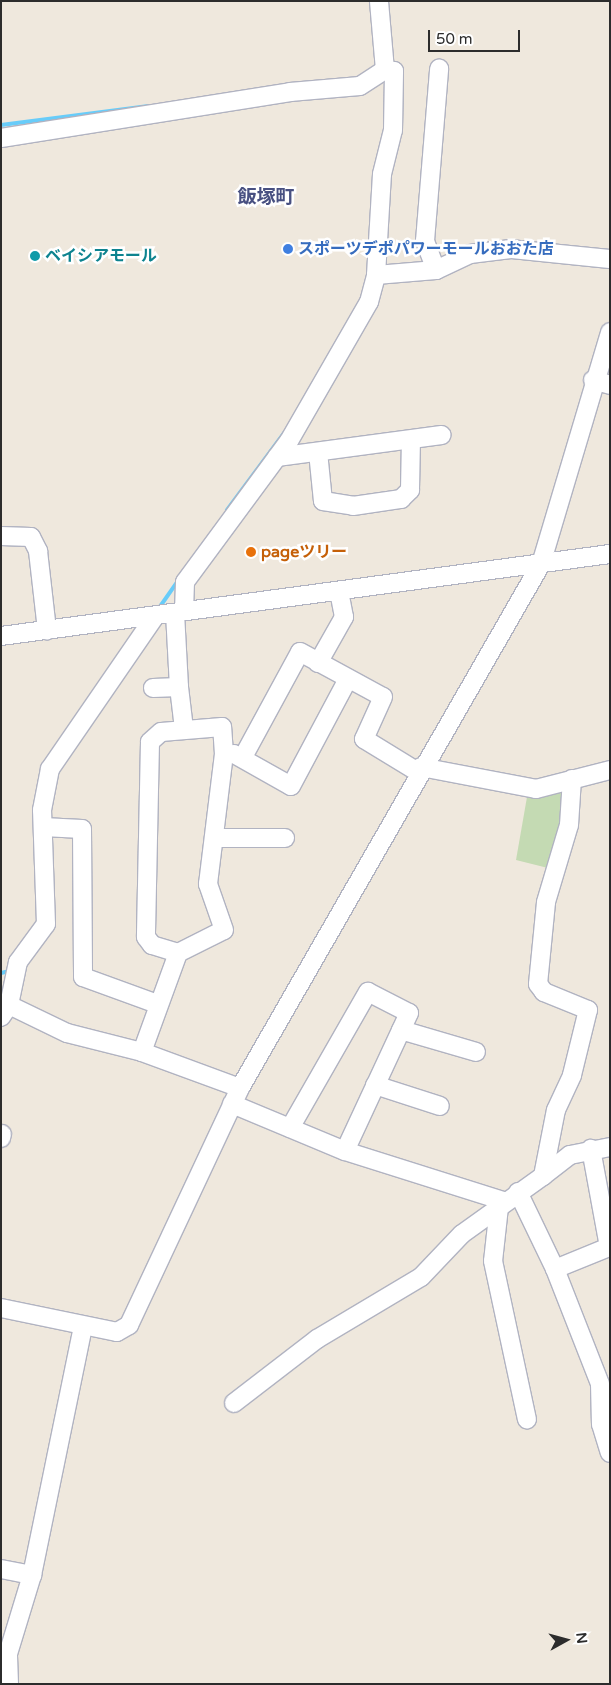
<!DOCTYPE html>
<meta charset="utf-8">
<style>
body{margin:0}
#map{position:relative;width:611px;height:1685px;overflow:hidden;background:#efe8dd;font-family:"Varela Round","Noto Sans JP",sans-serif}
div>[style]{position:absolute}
.cemetery>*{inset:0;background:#c4dab3}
.stream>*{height:4px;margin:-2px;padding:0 2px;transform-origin:2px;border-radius:2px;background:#68ccf9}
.roads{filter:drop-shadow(1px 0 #b1b3c1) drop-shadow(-1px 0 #b1b3c1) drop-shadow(0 1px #b1b3c1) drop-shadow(0 -1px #b1b3c1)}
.minor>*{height:18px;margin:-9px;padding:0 9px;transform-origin:9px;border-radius:9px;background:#fff}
.dots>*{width:14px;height:14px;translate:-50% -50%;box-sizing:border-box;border:2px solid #fff;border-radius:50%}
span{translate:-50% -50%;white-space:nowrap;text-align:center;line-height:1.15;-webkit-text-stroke:5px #fff;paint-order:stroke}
.shop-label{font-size:16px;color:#366cbe;font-weight:700}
.left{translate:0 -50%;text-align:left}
.culture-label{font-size:16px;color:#0d838f;font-weight:700}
.food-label{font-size:16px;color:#c56008;font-weight:700}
.quarter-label{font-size:19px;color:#485081;font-weight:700}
.frame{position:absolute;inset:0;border:2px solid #2c2c2c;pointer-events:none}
.north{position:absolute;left:541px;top:1615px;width:50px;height:50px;-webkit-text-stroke:4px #fff;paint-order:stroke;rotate:83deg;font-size:14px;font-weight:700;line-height:20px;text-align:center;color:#2c2c2c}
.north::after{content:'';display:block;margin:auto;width:18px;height:22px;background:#2c2c2c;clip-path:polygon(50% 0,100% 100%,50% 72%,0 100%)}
.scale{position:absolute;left:428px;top:30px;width:92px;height:22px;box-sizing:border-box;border:2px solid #2c2c2c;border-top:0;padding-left:6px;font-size:15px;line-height:18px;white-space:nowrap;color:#2c2c2c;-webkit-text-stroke:4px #fff;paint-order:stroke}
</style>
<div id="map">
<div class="cemetery">
<i style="clip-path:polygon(555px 790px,570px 791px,552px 869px,516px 860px,527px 797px)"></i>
</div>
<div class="stream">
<i style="left:1px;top:125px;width:149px;rotate:-7.3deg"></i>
<i style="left:227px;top:510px;width:96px;rotate:-53.5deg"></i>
<i style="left:159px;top:608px;width:33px;rotate:-55deg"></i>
<i style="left:1px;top:973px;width:9px;rotate:-13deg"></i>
</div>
<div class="roads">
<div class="minor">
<i style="left:1px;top:138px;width:293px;rotate:-9deg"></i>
<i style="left:290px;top:92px;width:70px;rotate:-4.9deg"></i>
<i style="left:360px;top:86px;width:30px;rotate:-33deg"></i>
<i style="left:385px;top:70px;width:69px;rotate:-95deg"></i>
<i style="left:436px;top:270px;width:31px;rotate:-111deg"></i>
<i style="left:425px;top:241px;width:173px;rotate:-85.3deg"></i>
<i style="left:376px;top:275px;width:60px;rotate:-4.8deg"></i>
<i style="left:436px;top:270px;width:38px;rotate:-25deg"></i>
<i style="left:470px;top:254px;width:41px;rotate:-7deg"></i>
<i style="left:511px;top:249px;width:100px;rotate:5.8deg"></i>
<i style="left:593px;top:380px;width:18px;rotate:16deg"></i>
<i style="left:318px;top:452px;width:49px;rotate:84.2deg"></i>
<i style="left:323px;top:501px;width:30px;rotate:9deg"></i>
<i style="left:353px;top:506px;width:49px;rotate:-8.3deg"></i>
<i style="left:401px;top:499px;width:13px;rotate:-45deg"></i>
<i style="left:410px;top:490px;width:50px;rotate:-88.9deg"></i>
<i style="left:277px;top:457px;width:166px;rotate:-7.6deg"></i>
<i style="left:1px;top:536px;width:30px;rotate:2deg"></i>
<i style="left:31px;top:537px;width:16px;rotate:63deg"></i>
<i style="left:38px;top:551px;width:80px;rotate:83.5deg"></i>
<i style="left:184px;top:611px;width:29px;rotate:-88deg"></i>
<i style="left:185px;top:582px;width:175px;rotate:-53.6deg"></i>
<i style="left:289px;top:441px;width:160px;rotate:-60.1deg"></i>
<i style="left:369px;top:302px;width:28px;rotate:-75deg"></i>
<i style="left:376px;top:275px;width:101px;rotate:-86.6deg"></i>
<i style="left:382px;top:174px;width:45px;rotate:-76deg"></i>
<i style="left:393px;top:130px;width:59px;rotate:-89deg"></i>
<i style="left:394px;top:71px;width:9px;rotate:-174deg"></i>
<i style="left:1px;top:636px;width:614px;rotate:-7.67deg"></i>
<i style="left:318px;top:663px;width:53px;rotate:-60.5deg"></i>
<i style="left:344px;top:617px;width:25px;rotate:-101deg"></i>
<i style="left:179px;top:687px;width:42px;rotate:83.2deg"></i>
<i style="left:153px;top:688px;width:26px;rotate:-2deg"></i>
<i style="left:179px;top:687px;width:74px;rotate:-93.1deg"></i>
<i style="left:234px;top:754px;width:65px;rotate:29.3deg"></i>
<i style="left:291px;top:786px;width:121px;rotate:-62deg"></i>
<i style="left:243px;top:757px;width:119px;rotate:-61.5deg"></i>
<i style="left:300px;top:652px;width:94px;rotate:28.5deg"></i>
<i style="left:383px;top:697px;width:46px;rotate:114.3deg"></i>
<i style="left:364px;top:739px;width:63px;rotate:31.4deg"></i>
<i style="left:421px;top:767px;width:117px;rotate:10.8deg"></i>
<i style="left:536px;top:789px;width:76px;rotate:-14.4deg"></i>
<i style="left:43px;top:827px;width:39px;rotate:3deg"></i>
<i style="left:82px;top:829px;width:148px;rotate:89.6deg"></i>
<i style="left:83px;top:977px;width:79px;rotate:20deg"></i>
<i style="left:214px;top:838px;width:71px"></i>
<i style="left:9px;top:1005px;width:64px;rotate:25.8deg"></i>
<i style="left:67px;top:1033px;width:77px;rotate:14.2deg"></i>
<i style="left:142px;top:1052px;width:104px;rotate:20.2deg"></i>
<i style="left:1px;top:1017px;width:14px;rotate:-56deg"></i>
<i style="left:9px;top:1005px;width:44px;rotate:-78.2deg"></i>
<i style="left:18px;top:962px;width:47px;rotate:-53.6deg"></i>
<i style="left:46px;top:924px;width:114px;rotate:-92deg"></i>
<i style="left:42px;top:810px;width:42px;rotate:-79deg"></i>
<i style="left:50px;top:769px;width:186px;rotate:-55.5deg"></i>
<i style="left:401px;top:1030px;width:78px;rotate:16.3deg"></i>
<i style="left:142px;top:1052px;width:105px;rotate:-70deg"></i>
<i style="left:178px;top:953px;width:51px;rotate:-26.6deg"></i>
<i style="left:224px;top:930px;width:49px;rotate:-109.2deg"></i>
<i style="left:208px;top:884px;width:131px;rotate:-83deg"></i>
<i style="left:224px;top:754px;width:27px;rotate:-94deg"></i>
<i style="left:222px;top:727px;width:61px;rotate:175.3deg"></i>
<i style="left:161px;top:732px;width:15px;rotate:138deg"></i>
<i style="left:150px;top:742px;width:195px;rotate:91.2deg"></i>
<i style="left:146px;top:937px;width:10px;rotate:53deg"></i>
<i style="left:152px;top:945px;width:27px;rotate:17deg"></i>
<i style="left:375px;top:1085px;width:68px;rotate:17.9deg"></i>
<i style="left:232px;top:1104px;width:122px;rotate:22.6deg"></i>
<i style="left:345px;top:1151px;width:167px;rotate:17.5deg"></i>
<i style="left:290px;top:1128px;width:157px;rotate:-60.2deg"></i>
<i style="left:368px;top:992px;width:46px;rotate:27.1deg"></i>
<i style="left:409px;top:1013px;width:152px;rotate:114.9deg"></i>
<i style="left:1px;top:1138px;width:4px;rotate:-76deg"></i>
<i style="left:543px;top:1176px;width:34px;rotate:-38deg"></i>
<i style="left:570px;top:1155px;width:41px;rotate:-11.3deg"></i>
<i style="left:518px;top:1192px;width:85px;rotate:64.3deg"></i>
<i style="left:555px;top:1269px;width:123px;rotate:68.6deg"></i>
<i style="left:600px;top:1384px;width:40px;rotate:88.6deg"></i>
<i style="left:601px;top:1424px;width:30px;rotate:73deg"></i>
<i style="left:499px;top:1207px;width:54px;rotate:96.3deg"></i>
<i style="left:493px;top:1261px;width:162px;rotate:77.9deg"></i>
<i style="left:555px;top:1269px;width:58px;rotate:-22.2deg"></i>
<i style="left:609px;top:1247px;width:100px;rotate:-100.4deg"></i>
<i style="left:1px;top:1308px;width:118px;rotate:11.7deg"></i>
<i style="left:117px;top:1332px;width:14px;rotate:-30deg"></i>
<i style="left:129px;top:1325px;width:262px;rotate:-64.9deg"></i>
<i style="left:240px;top:1088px;width:604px;rotate:-60.13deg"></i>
<i style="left:541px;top:564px;width:242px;rotate:-73.4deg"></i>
<i style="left:234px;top:1403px;width:105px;rotate:-37.6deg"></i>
<i style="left:317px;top:1339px;width:121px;rotate:-30.8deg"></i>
<i style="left:421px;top:1277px;width:59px;rotate:-46.4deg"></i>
<i style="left:462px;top:1234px;width:100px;rotate:-35.6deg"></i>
<i style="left:543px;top:1176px;width:67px;rotate:-78.9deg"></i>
<i style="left:556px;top:1110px;width:38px;rotate:-65deg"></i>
<i style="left:572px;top:1075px;width:67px;rotate:-76.2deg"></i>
<i style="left:588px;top:1010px;width:48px;rotate:-157.8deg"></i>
<i style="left:544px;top:992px;width:10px;rotate:-127deg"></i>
<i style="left:538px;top:984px;width:82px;rotate:-84.4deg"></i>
<i style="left:546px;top:902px;width:80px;rotate:-73.4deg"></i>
<i style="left:569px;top:825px;width:46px;rotate:-86.3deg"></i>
<i style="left:1px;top:1569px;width:32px;rotate:11deg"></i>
<i style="left:9px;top:1684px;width:30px;rotate:-92deg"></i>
<i style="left:8px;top:1654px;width:83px;rotate:-73.1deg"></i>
<i style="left:32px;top:1575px;width:254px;rotate:-78.4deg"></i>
</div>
</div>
<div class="dots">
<i style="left:288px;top:249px;background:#3f7fe0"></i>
<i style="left:35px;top:256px;background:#0f9aa8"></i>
<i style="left:251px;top:552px;background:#e8710a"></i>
</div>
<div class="shop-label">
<span class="left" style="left:298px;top:249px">スポーツデポパワーモールおおた店</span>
</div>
<div class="culture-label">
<span class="left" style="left:45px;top:256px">ベイシアモール</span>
</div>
<div class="food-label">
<span class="left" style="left:261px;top:552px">pageツリー</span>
</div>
<div class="quarter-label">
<span style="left:266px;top:198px">飯塚町</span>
</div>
<div class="frame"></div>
<div class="north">N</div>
<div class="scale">50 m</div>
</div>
